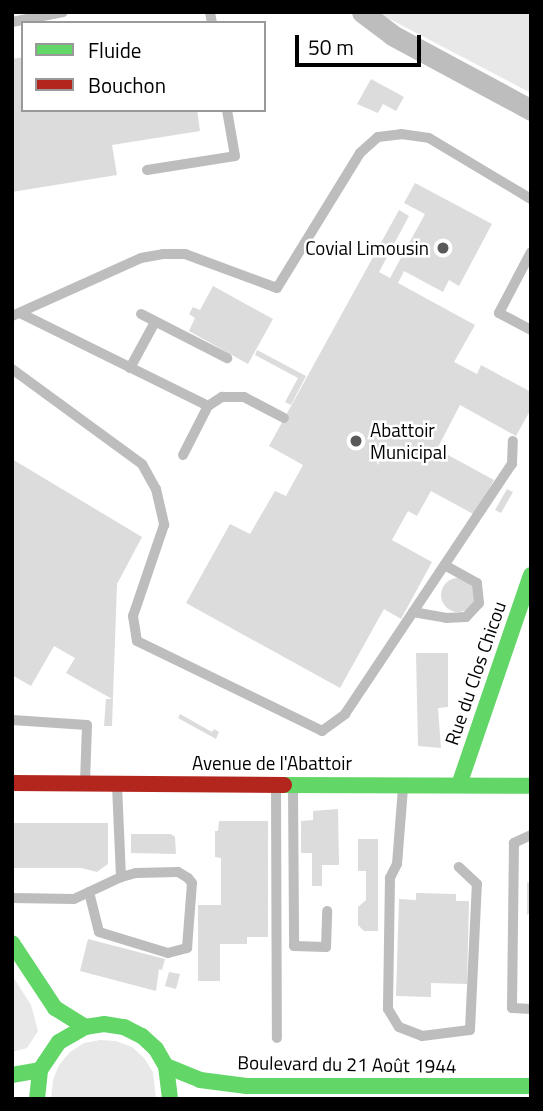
<!DOCTYPE html>
<meta charset="utf-8">
<style>
body{margin:0}
#map{position:relative;width:543px;height:1111px;overflow:hidden;background:#fff;font-family:"Titillium Web",sans-serif}
div>[style]{position:absolute}
.green>*{inset:0;background:#e8e8e8}
.building>*{inset:0;background:#dcdcdc}
.round{border-radius:50%}
.lane>*{height:10px;margin:-5px;padding:0 5px;transform-origin:5px;border-radius:5px;background:#bdbdbd}
.street>*{height:21px;margin:-10.5px;padding:0 10.5px;transform-origin:10.5px;border-radius:10.5px;background:#bdbdbd}
.fast>*{height:16px;margin:-8px;padding:0 8px;transform-origin:8px;border-radius:8px;background:#63d668}
.jam>*{height:16px;margin:-8px;padding:0 8px;transform-origin:8px;border-radius:8px;background:#b3261e}
.dots>*{width:19px;height:19px;translate:-50% -50%;box-sizing:border-box;border:4px solid #fff;border-radius:50%}
span{translate:-50% -50%;white-space:nowrap;text-align:center;line-height:1.15;-webkit-text-stroke:5px #fff;paint-order:stroke}
.poi-label{font-size:19px;color:#000}
.right{translate:-100% -50%;text-align:right}
.left{translate:0 -50%;text-align:left}
.street-label{font-size:19px;color:#000}
.frame{position:absolute;inset:0;border:14px solid #000;pointer-events:none}
.legend{position:absolute;left:21px;top:21px;width:245px;height:91px;box-sizing:border-box;background:#fff;border:2px solid #999;margin:0;padding:9px 12px;list-style:none;font-size:21px;color:#000}
.legend li{display:flex;align-items:center;gap:14px;height:35px}
.legend b{width:35px;border:2px solid #999}
.scale{position:absolute;left:295px;top:35px;width:126px;height:32px;box-sizing:border-box;border:4px solid #000;border-top:0;padding-left:9px;font-size:21px;line-height:24px;white-space:nowrap;color:#000;-webkit-text-stroke:5px #fff;paint-order:stroke}
</style>
<div id="map">
<div class="green">
<i style="clip-path:polygon(380px 12px,531px 12px,531px 93px,382px 15px)"></i>
<i style="clip-path:polygon(12px 975px,31px 1005px,38px 1031px,27px 1048px,12px 1052px)"></i>
<i style="clip-path:polygon(100px 1040px,116px 1041px,132px 1047px,144px 1058px,153px 1072px,156px 1099px,51px 1099px,53px 1080px,59px 1065px,70px 1052px,84px 1043px)"></i>
</div>
<div class="building">
<i style="clip-path:polygon(23px 57px,23px 110px,197px 110px,200px 131px,112px 145px,117px 175px,12px 192px,12px 59px)"></i>
<i style="clip-path:polygon(371px 79px,404px 97px,396px 111px,383px 104px,378px 113px,357px 104px)"></i>
<i style="clip-path:polygon(415px 183px,492px 224px,459px 286px,449px 280px,443px 292px,404px 271px,398px 283px,475px 325px,454px 362px,477px 374px,481px 365px,531px 392px,531px 409px,516px 436px,460px 405px,437px 449px,494px 480px,475px 515px,431px 491px,417px 516px,408px 511px,392px 540px,432px 562px,401px 619px,384px 609px,340px 688px,186px 603px,230px 524px,250px 534px,275px 491px,286px 496px,303px 465px,269px 446px,399px 210px,409px 216px,379px 272px,390px 278px,425px 214px,404px 203px)"></i>
<i style="clip-path:polygon(213px 286px,273px 319px,248px 364px,189px 331px,195px 318px,189px 314px,193px 307px,200px 310px)"></i>
<i style="clip-path:polygon(257px 350px,306px 376px,291px 405px,285px 402px,298px 378px,255px 355px)"></i>
<i style="clip-path:polygon(12px 459px,142px 537px,117px 584px,112px 726px,104px 726px,106px 699px,112px 699px,66px 673px,75px 658px,54px 646px,31px 686px,12px 675px)"></i>
<i style="clip-path:polygon(507px 489px,513px 492px,501px 513px,495px 510px)"></i>
<i class="round" style="left:441px;top:578px;width:34px;height:34px"></i>
<i style="clip-path:polygon(416px 653px,448px 653px,448px 707px,438px 708px,441px 748px,418px 746px)"></i>
<i style="clip-path:polygon(180px 714px,212px 732px,214px 729px,219px 732px,216px 739px,178px 718px)"></i>
<i style="clip-path:polygon(338px 809px,339px 865px,322px 865px,322px 886px,312px 886px,312px 853px,301px 853px,301px 821px,313px 820px,313px 811px)"></i>
<i style="clip-path:polygon(219px 821px,268px 821px,268px 937px,247px 937px,247px 944px,220px 944px,220px 981px,198px 981px,198px 905px,221px 905px,221px 858px,215px 857px,215px 831px,218px 831px)"></i>
<i style="clip-path:polygon(12px 823px,108px 823px,108px 864px,97px 872px,81px 868px,12px 868px)"></i>
<i style="clip-path:polygon(131px 834px,171px 834px,175px 837px,176px 854px,131px 853px)"></i>
<i style="clip-path:polygon(358px 839px,378px 839px,378px 931px,364px 931px,358px 925px,358px 907px,366px 900px,366px 871px,358px 871px)"></i>
<i style="clip-path:polygon(527px 882px,531px 884px,531px 912px,527px 915px)"></i>
<i style="clip-path:polygon(416px 893px,456px 894px,456px 901px,469px 901px,467px 984px,431px 983px,431px 997px,396px 996px,399px 899px,416px 900px)"></i>
<i style="clip-path:polygon(88px 939px,165px 959px,162px 970px,159px 969px,156px 991px,80px 971px)"></i>
<i style="clip-path:polygon(169px 972px,180px 974px,176px 989px,165px 986px)"></i>
</div>
<div class="lane">
<i style="left:210px;top:12px;width:11px;rotate:80deg"></i>
<i style="left:12px;top:22px;width:52px;rotate:-11.1deg"></i>
<i style="left:147px;top:170px;width:89px;rotate:-9deg"></i>
<i style="left:235px;top:156px;width:47px;rotate:-99.9deg"></i>
<i style="left:531px;top:252px;width:69px;rotate:117.7deg"></i>
<i style="left:499px;top:313px;width:36px;rotate:28deg"></i>
<i style="left:20px;top:313px;width:210px;rotate:26.3deg"></i>
<i style="left:208px;top:406px;width:17px;rotate:-33deg"></i>
<i style="left:222px;top:397px;width:22px"></i>
<i style="left:244px;top:397px;width:45px;rotate:27.7deg"></i>
<i style="left:141px;top:314px;width:97px;rotate:27.1deg"></i>
<i style="left:12px;top:316px;width:141px;rotate:-24.2deg"></i>
<i style="left:141px;top:258px;width:22px;rotate:-10deg"></i>
<i style="left:163px;top:254px;width:22px"></i>
<i style="left:185px;top:254px;width:98px;rotate:20.3deg"></i>
<i style="left:277px;top:288px;width:158px;rotate:-58.4deg"></i>
<i style="left:360px;top:153px;width:24px;rotate:-42deg"></i>
<i style="left:378px;top:137px;width:23px;rotate:-7deg"></i>
<i style="left:401px;top:134px;width:28px;rotate:8deg"></i>
<i style="left:429px;top:138px;width:119px;rotate:30.9deg"></i>
<i style="left:130px;top:368px;width:52px;rotate:-61.5deg"></i>
<i style="left:12px;top:369px;width:161px;rotate:36.2deg"></i>
<i style="left:142px;top:464px;width:29px;rotate:61deg"></i>
<i style="left:156px;top:489px;width:37px;rotate:77deg"></i>
<i style="left:164px;top:525px;width:96px;rotate:108.8deg"></i>
<i style="left:133px;top:616px;width:25px;rotate:81deg"></i>
<i style="left:137px;top:641px;width:206px;rotate:25.9deg"></i>
<i style="left:322px;top:731px;width:29px;rotate:-36deg"></i>
<i style="left:345px;top:714px;width:301px;rotate:-56.3deg"></i>
<i style="left:512px;top:464px;width:23px;rotate:-88deg"></i>
<i style="left:183px;top:455px;width:55px;rotate:-63deg"></i>
<i style="left:413px;top:612px;width:34px;rotate:10deg"></i>
<i style="left:446px;top:618px;width:20px;rotate:-3deg"></i>
<i style="left:466px;top:617px;width:19px;rotate:-47deg"></i>
<i style="left:479px;top:603px;width:20px;rotate:-96deg"></i>
<i style="left:477px;top:583px;width:37px;rotate:-151deg"></i>
<i style="left:12px;top:720px;width:75px;rotate:3.8deg"></i>
<i style="left:87px;top:725px;width:56px;rotate:92deg"></i>
<i style="left:276px;top:787px;width:251px;rotate:89.8deg"></i>
<i style="left:293px;top:787px;width:159px;rotate:89.6deg"></i>
<i style="left:294px;top:946px;width:32px;rotate:2deg"></i>
<i style="left:326px;top:947px;width:36px;rotate:-88deg"></i>
<i style="left:403px;top:788px;width:76px;rotate:94.5deg"></i>
<i style="left:397px;top:864px;width:16px;rotate:117deg"></i>
<i style="left:390px;top:878px;width:131px;rotate:90.9deg"></i>
<i style="left:388px;top:1009px;width:21px;rotate:59deg"></i>
<i style="left:399px;top:1027px;width:25px;rotate:21deg"></i>
<i style="left:422px;top:1036px;width:48px;rotate:-7.1deg"></i>
<i style="left:470px;top:1030px;width:146px;rotate:-87.3deg"></i>
<i style="left:477px;top:884px;width:25px;rotate:-137deg"></i>
<i style="left:531px;top:835px;width:19px;rotate:155deg"></i>
<i style="left:514px;top:843px;width:165px;rotate:90.7deg"></i>
<i style="left:512px;top:1008px;width:19px;rotate:3deg"></i>
<i style="left:89px;top:892px;width:41px;rotate:76deg"></i>
<i style="left:99px;top:932px;width:72px;rotate:16.9deg"></i>
<i style="left:168px;top:953px;width:20px;rotate:-15deg"></i>
<i style="left:187px;top:948px;width:65px;rotate:-85.6deg"></i>
<i style="left:192px;top:883px;width:6px;rotate:-129deg"></i>
<i style="left:188px;top:878px;width:12px;rotate:-149deg"></i>
<i style="left:178px;top:872px;width:42px;rotate:178.6deg"></i>
<i style="left:136px;top:873px;width:16px;rotate:165deg"></i>
<i style="left:12px;top:898px;width:62px;rotate:0.9deg"></i>
<i style="left:74px;top:899px;width:52px;rotate:-25.1deg"></i>
<i style="left:121px;top:877px;width:93px;rotate:-92.5deg"></i>
</div>
<div class="street">
<i style="left:362px;top:12px;width:38px;rotate:37deg"></i>
<i style="left:392px;top:35px;width:158px;rotate:28.3deg"></i>
</div>
<div class="fast">
<i style="left:284px;top:785px;width:247px;rotate:0.2deg"></i>
<i style="left:459px;top:785px;width:222px;rotate:-71.1deg"></i>
<i style="left:12px;top:943px;width:78px;rotate:56.5deg"></i>
<i style="left:55px;top:1008px;width:36px;rotate:32deg"></i>
<i style="left:166px;top:1066px;width:37px;rotate:22deg"></i>
<i style="left:200px;top:1080px;width:47px;rotate:7.3deg"></i>
<i style="left:247px;top:1086px;width:284px"></i>
<i style="left:12px;top:1075px;width:28px;rotate:-10deg"></i>
<i style="left:37px;top:1099px;width:29px;rotate:-84deg"></i>
<i style="left:40px;top:1070px;width:34px;rotate:-56deg"></i>
<i style="left:59px;top:1042px;width:30px;rotate:-30deg"></i>
<i style="left:85px;top:1027px;width:19px;rotate:-9deg"></i>
<i style="left:104px;top:1024px;width:20px;rotate:9deg"></i>
<i style="left:124px;top:1027px;width:20px;rotate:27deg"></i>
<i style="left:142px;top:1036px;width:19px;rotate:43deg"></i>
<i style="left:156px;top:1049px;width:20px;rotate:60deg"></i>
<i style="left:166px;top:1066px;width:33px;rotate:83deg"></i>
</div>
<div class="jam">
<i style="left:12px;top:783px;width:272px;rotate:0.4deg"></i>
</div>
<div class="dots">
<i style="left:443px;top:248px;background:#595959"></i>
<i style="left:356px;top:441px;background:#595959"></i>
</div>
<div class="poi-label">
<span class="right" style="left:429px;top:248px">Covial Limousin</span>
<span class="left" style="left:370px;top:441px">Abattoir<br>Municipal</span>
</div>
<div class="street-label">
<span style="left:475px;top:673px;rotate:-71deg">Rue du Clos Chicou</span>
<span style="left:272px;top:763px">Avenue de l'Abattoir</span>
<span style="left:347px;top:1064px;rotate:1deg">Boulevard du 21 Août 1944</span>
</div>
<div class="frame"></div>
<ul class="legend">
<li><b style="height:9px;background:#63d668"></b>Fluide</li>
<li><b style="height:9px;background:#b3261e"></b>Bouchon</li>
</ul>
<div class="scale">50 m</div>
</div>
